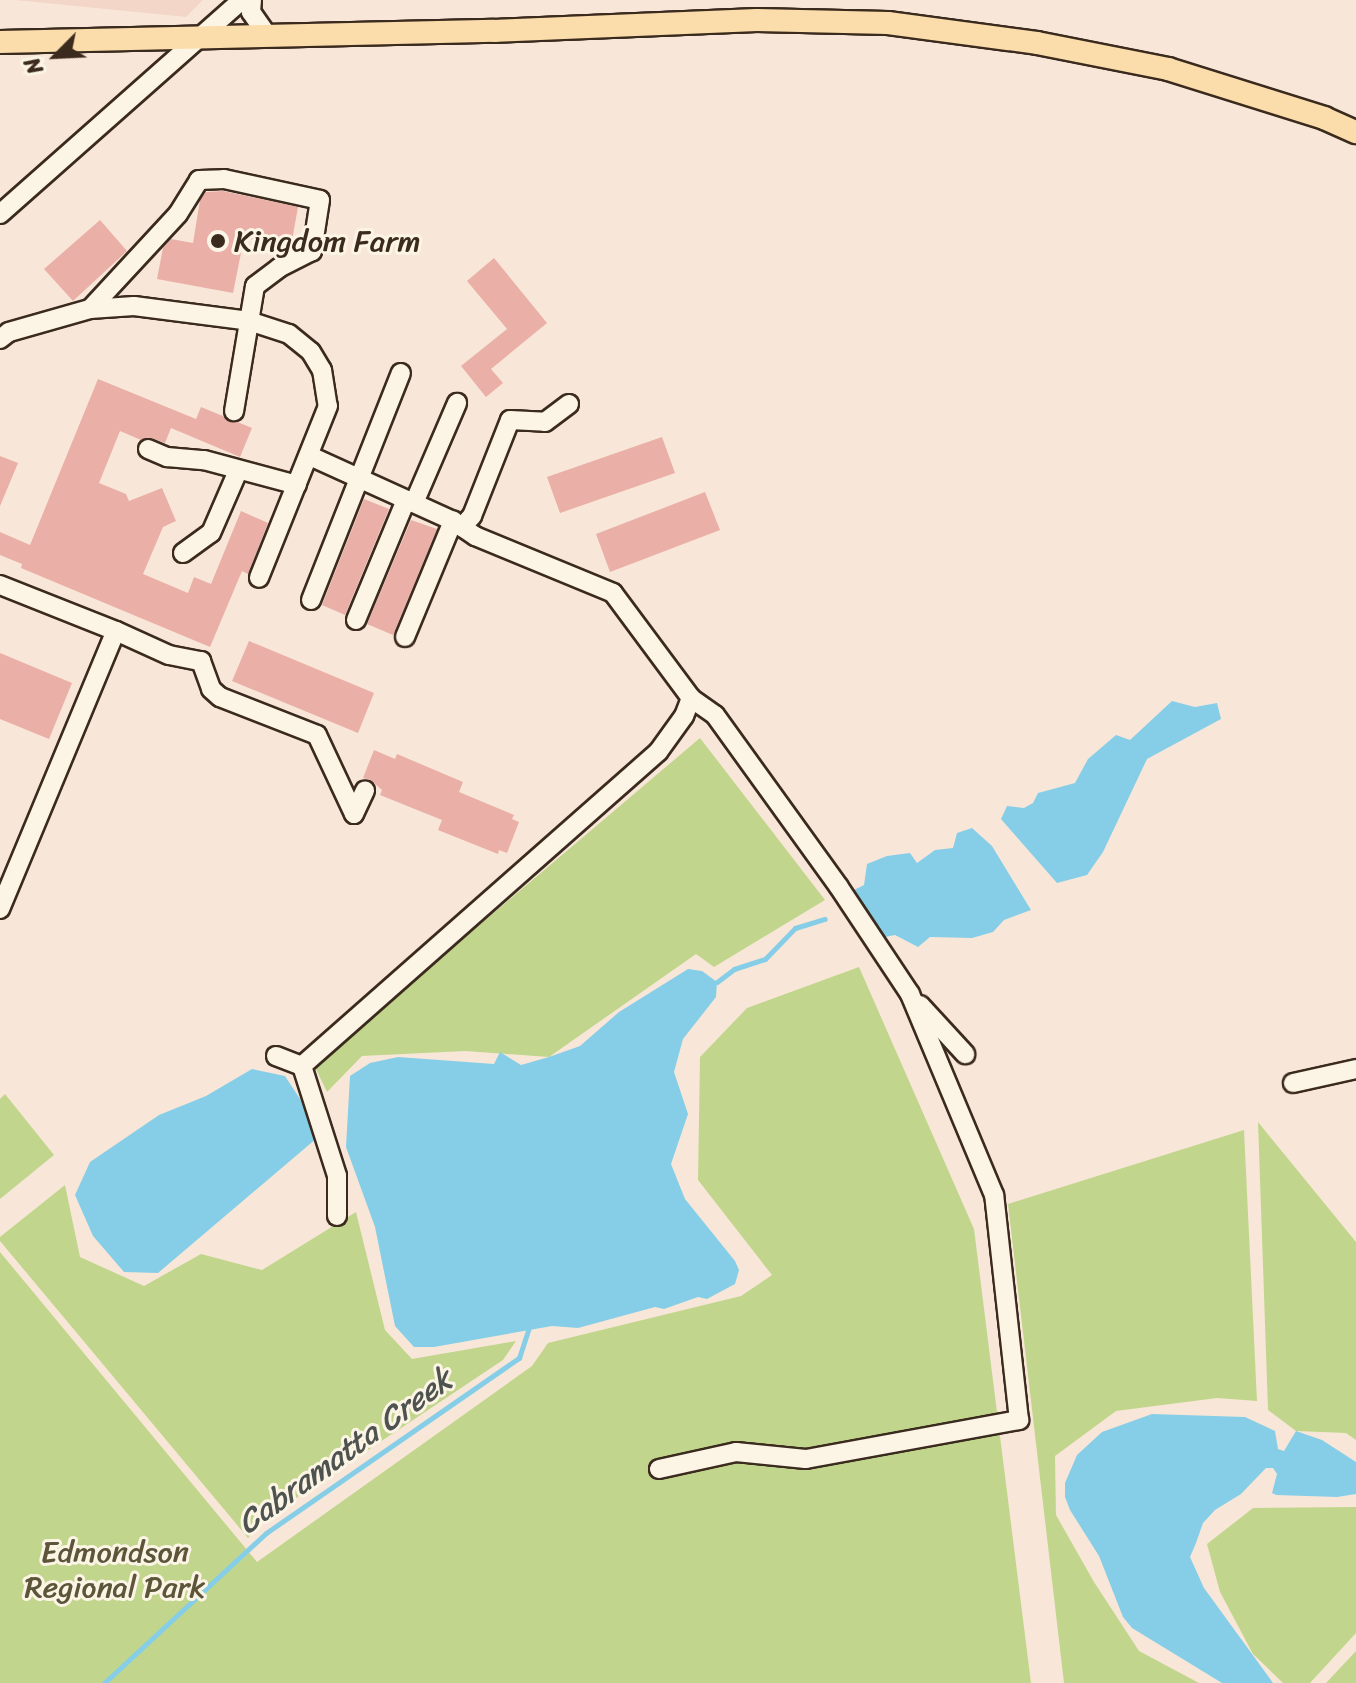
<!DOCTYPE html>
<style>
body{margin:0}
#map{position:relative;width:1356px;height:1683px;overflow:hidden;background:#f8e7d8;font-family:Sriracha,sans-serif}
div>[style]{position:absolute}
.built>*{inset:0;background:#f4d6c9}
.green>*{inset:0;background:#c1d68c}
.water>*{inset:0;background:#86cee7}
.stream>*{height:5px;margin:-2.5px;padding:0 2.5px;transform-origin:2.5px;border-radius:2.5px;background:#86cee7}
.building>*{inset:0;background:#eaafa6}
.roads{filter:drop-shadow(2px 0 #3b2a1e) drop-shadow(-2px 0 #3b2a1e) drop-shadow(0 2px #3b2a1e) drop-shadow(0 -2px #3b2a1e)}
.minor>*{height:18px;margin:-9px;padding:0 9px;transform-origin:9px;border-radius:9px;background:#fcf5e5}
.major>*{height:22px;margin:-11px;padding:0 11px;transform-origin:11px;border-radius:11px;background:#faddab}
.dots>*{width:22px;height:22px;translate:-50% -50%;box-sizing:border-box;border:4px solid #fcf5e5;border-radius:50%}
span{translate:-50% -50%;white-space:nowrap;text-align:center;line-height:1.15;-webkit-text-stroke:6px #fcf5e5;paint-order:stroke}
.poi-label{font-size:30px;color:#3b2a1e}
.left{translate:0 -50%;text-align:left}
.park-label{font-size:30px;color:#5c553a}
.water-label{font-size:32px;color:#4e5350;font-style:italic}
.north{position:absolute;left:16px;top:16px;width:80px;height:80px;-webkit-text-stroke:6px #fcf5e5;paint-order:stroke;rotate:246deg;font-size:22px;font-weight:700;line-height:32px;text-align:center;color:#3b2a1e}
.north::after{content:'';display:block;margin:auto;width:28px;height:36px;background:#3b2a1e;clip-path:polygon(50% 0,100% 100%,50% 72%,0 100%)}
</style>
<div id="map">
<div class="built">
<i style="clip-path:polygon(15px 0,203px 0,186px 17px)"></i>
</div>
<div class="green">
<i style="clip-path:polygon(700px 738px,825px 900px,714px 967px,696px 954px,549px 1057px,465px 1051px,362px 1056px,327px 1092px,314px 1065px)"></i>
<i style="clip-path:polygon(859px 967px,974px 1229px,1031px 1683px,0 1683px,0 1252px,257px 1562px,532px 1366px,548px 1343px,741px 1296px,772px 1275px,698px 1180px,700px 1057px,747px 1008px)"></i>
<i style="clip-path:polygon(5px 1094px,54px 1155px,0 1199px,0 1099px)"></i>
<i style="clip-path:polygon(1258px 1122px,1356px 1242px,1356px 1440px,1346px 1433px,1296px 1431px,1268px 1410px)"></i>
<i style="clip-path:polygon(1244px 1130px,1257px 1401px,1217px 1398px,1116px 1411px,1055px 1456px,1056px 1515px,1094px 1582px,1139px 1651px,1199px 1683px,1064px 1683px,1008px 1204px)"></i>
<i style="clip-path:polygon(65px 1185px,80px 1257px,144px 1286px,201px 1254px,262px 1270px,356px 1212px,385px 1330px,412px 1359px,516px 1341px,503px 1360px,266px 1518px,248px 1538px,0 1241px,0 1237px)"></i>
<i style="clip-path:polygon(1356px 1507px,1356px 1633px,1310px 1683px,1283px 1683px,1253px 1654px,1220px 1592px,1207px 1544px,1253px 1508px)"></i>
<i style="clip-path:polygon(1356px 1651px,1356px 1683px,1326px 1683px)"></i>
</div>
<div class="water">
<i style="clip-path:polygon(1172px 701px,1195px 707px,1217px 703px,1221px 719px,1147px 759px,1103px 852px,1087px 875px,1057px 883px,1001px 819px,1007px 806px,1024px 808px,1033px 803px,1038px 793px,1075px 783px,1088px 759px,1116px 735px,1130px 740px)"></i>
<i style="clip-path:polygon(972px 828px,992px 846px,1031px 910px,1004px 920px,993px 932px,972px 938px,930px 937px,918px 947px,895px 935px,885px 937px,852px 891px,864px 885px,867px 864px,887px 856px,910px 853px,917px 863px,935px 850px,953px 848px,957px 833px)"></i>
<i style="clip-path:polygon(688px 969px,702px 971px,717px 982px,716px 997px,683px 1039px,674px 1072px,688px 1114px,671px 1164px,685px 1199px,735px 1261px,739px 1270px,735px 1284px,707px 1299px,698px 1297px,664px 1309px,655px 1307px,578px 1328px,552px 1326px,434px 1347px,414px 1347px,395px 1326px,375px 1227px,346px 1147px,350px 1076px,370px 1063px,398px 1057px,494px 1064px,500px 1052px,521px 1065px,549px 1057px,580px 1046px,619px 1012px)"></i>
<i style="clip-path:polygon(252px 1069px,285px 1076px,302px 1102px,317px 1138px,158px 1273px,124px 1272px,93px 1236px,75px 1195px,90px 1162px,159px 1115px,206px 1096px)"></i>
<i style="clip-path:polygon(1152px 1414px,1245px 1417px,1275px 1431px,1278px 1449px,1284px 1451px,1296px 1431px,1322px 1440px,1356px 1462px,1356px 1494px,1337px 1497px,1276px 1495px,1272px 1493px,1277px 1474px,1273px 1468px,1266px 1468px,1241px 1494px,1215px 1510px,1203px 1523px,1196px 1543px,1190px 1557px,1204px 1588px,1273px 1683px,1222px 1683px,1132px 1628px,1123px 1617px,1099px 1556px,1070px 1510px,1065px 1497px,1065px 1483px,1077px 1455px,1102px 1432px)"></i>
</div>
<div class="stream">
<i style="left:717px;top:982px;width:21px;rotate:-37deg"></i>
<i style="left:734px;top:969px;width:33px;rotate:-18deg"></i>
<i style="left:765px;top:959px;width:43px;rotate:-45.9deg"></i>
<i style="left:795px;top:928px;width:31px;rotate:-17deg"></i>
<i style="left:104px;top:1683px;width:221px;rotate:-42.8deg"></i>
<i style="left:266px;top:1533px;width:308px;rotate:-34.7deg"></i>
<i style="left:519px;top:1358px;width:35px;rotate:-72deg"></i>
</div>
<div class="building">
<i style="clip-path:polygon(223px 191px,298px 207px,291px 246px,244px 238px,233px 293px,157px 279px,163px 248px,171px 239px,193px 243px,200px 200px,206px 192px)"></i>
<i style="clip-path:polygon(100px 220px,127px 251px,73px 301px,44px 269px)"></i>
<i style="clip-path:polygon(494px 258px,547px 323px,491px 369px,503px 383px,486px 397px,461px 366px,507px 329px,467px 281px)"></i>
<i style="clip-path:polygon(98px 379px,196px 419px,201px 407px,252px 428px,240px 457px,171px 428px,165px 443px,152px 438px,141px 440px,120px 431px,99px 483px,126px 494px,129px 501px,162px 488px,176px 521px,163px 527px,143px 574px,188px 593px,194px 577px,211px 584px,241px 511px,268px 523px,248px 574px,242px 571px,210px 647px,21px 568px,22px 564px,0 555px,0 532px,30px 545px)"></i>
<i style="clip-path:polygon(662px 437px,675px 473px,560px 513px,547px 477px)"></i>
<i style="clip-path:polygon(0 456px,18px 463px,0 506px)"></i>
<i style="clip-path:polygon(705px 492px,720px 530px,610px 572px,596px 534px)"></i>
<i style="clip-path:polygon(364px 499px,389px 509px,345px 615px,322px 605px)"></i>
<i style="clip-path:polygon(411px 520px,437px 529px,393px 635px,367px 624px)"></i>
<i style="clip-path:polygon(249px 641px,374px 693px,358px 733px,232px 681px)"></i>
<i style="clip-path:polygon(0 653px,72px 683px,49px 739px,0 719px)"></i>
<i style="clip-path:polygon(374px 750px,395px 759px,397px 754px,463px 782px,459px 792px,514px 815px,512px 819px,519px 822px,507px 853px,499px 850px,498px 854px,438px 830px,442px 820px,380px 795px,382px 790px,371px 780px,363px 778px)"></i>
</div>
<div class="roads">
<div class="minor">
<i style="left:252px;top:0;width:12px;rotate:95deg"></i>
<i style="left:251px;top:12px;width:29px;rotate:55deg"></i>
<i style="left:0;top:214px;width:323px;rotate:-41.5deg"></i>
<i style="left:90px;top:309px;width:129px;rotate:-47.2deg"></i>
<i style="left:178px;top:214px;width:40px;rotate:-58deg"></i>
<i style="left:199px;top:180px;width:25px;rotate:-2deg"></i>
<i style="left:224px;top:179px;width:98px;rotate:12.3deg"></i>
<i style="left:320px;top:200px;width:52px;rotate:98.9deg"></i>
<i style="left:312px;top:251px;width:37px;rotate:153deg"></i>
<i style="left:279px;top:268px;width:30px;rotate:143deg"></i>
<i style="left:255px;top:286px;width:127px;rotate:99.5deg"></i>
<i style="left:0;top:339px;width:11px;rotate:-38deg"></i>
<i style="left:9px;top:332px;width:84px;rotate:-15.9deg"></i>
<i style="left:90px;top:309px;width:44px;rotate:-3.9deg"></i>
<i style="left:134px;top:306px;width:116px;rotate:7.4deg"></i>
<i style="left:249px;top:321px;width:42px;rotate:18deg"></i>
<i style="left:289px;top:334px;width:28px;rotate:39deg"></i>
<i style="left:311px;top:352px;width:21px;rotate:59deg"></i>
<i style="left:322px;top:370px;width:36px;rotate:81deg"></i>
<i style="left:328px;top:406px;width:185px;rotate:111.9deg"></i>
<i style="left:148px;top:449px;width:21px;rotate:23deg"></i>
<i style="left:167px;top:457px;width:37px;rotate:5deg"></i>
<i style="left:204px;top:460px;width:96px;rotate:15deg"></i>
<i style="left:310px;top:456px;width:157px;rotate:24.4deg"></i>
<i style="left:453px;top:521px;width:27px;rotate:34deg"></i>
<i style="left:475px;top:536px;width:149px;rotate:22.4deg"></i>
<i style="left:613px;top:593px;width:131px;rotate:53.4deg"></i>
<i style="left:691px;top:698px;width:19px;rotate:111deg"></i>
<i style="left:684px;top:716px;width:44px;rotate:125.8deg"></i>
<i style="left:658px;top:752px;width:475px;rotate:138.6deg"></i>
<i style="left:302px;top:1066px;width:115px;rotate:72.3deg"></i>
<i style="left:337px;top:1176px;width:40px;rotate:90deg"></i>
<i style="left:414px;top:503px;width:109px;rotate:-66.7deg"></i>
<i style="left:462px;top:527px;width:15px;rotate:-48deg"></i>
<i style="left:472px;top:516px;width:103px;rotate:-68.4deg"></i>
<i style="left:510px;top:420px;width:35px;rotate:3deg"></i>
<i style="left:545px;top:422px;width:30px;rotate:-37deg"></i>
<i style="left:183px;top:553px;width:34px;rotate:-36deg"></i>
<i style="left:211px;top:533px;width:68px;rotate:-66.5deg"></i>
<i style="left:0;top:585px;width:125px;rotate:21.6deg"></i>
<i style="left:311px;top:600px;width:244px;rotate:-68.4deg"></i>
<i style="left:356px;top:620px;width:130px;rotate:-67.4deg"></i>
<i style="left:405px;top:637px;width:126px;rotate:-67.5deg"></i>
<i style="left:0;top:909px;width:301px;rotate:-67.4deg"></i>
<i style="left:116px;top:631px;width:58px;rotate:24.4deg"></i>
<i style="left:169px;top:655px;width:33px;rotate:11deg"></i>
<i style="left:201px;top:661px;width:30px;rotate:70deg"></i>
<i style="left:211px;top:689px;width:12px;rotate:42deg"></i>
<i style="left:220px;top:697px;width:104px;rotate:21.4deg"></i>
<i style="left:317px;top:735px;width:87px;rotate:64.9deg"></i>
<i style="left:354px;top:814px;width:26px;rotate:-65deg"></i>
<i style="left:920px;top:1005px;width:67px;rotate:47.4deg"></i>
<i style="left:276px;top:1056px;width:28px;rotate:21deg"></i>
<i style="left:1293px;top:1083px;width:65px;rotate:-12.5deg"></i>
<i style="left:659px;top:1469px;width:79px;rotate:-12.4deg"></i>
<i style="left:736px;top:1452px;width:70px;rotate:5.7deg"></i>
<i style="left:806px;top:1459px;width:217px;rotate:-10.4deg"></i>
<i style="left:1019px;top:1420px;width:226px;rotate:-96.3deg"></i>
<i style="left:994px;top:1195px;width:218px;rotate:-112.7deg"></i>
<i style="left:910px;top:994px;width:128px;rotate:-123.6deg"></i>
<i style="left:839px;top:887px;width:212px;rotate:-125.8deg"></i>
<i style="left:715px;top:715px;width:29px;rotate:-145deg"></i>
</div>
<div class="major">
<i style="left:0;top:42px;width:494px;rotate:-1.3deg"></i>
<i style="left:494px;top:31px;width:263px;rotate:-2.4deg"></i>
<i style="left:757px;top:20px;width:131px;rotate:1.3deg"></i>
<i style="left:888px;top:23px;width:150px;rotate:7.6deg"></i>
<i style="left:1037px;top:43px;width:134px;rotate:11.2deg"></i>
<i style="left:1168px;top:69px;width:164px;rotate:17.4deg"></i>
<i style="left:1324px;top:118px;width:35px;rotate:24deg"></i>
</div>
</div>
<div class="dots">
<i style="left:218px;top:241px;background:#3b2a1e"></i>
</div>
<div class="poi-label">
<span class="left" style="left:234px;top:241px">Kingdom Farm</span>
</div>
<div class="park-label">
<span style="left:115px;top:1569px">Edmondson<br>Regional Park</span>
</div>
<div class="water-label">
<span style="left:345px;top:1452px;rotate:-36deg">Cabramatta Creek</span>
</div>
<div class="north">N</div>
</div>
